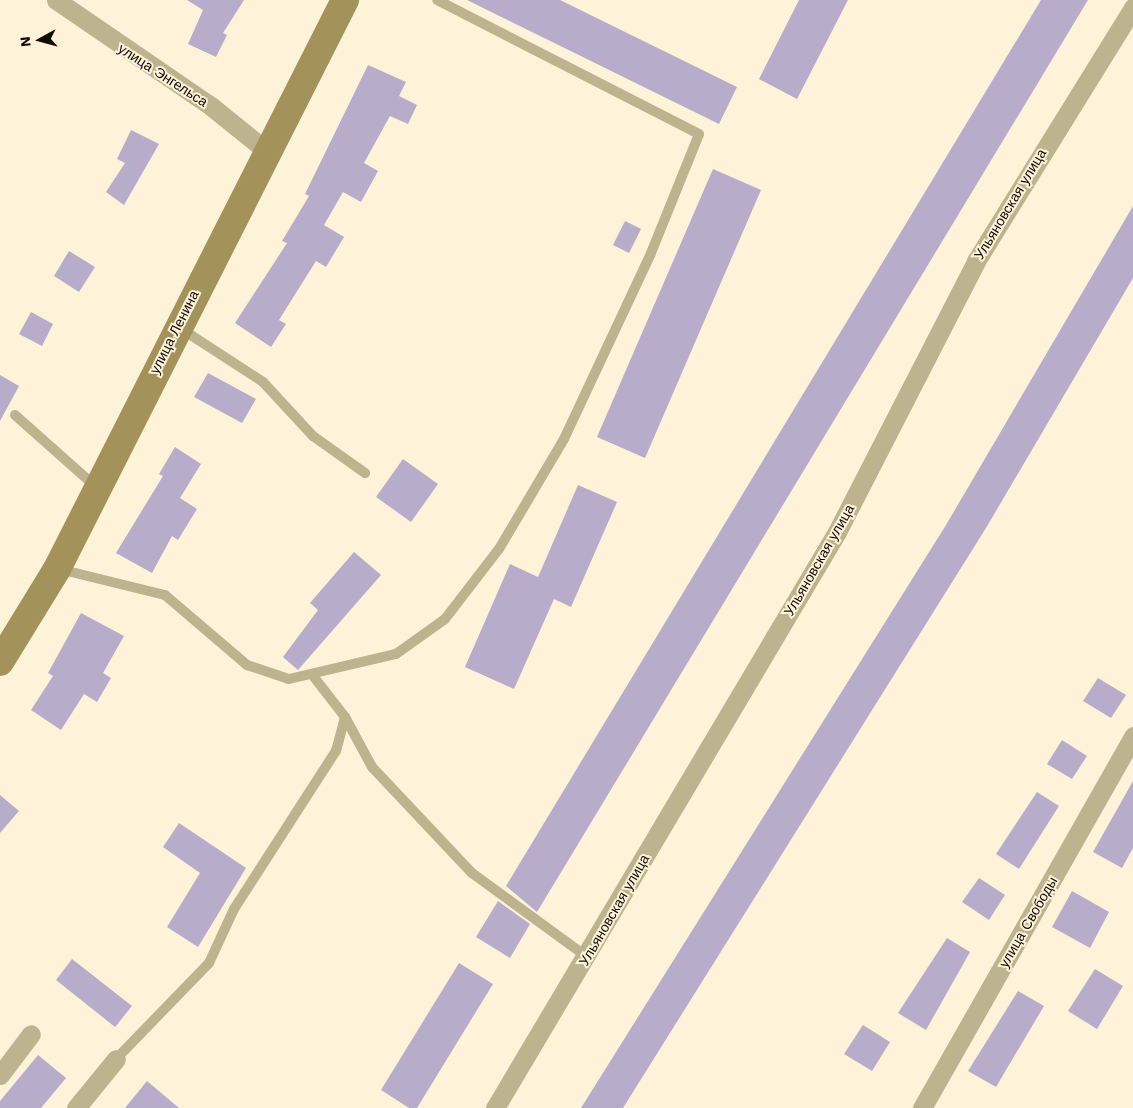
<!DOCTYPE html>
<meta charset="utf-8">
<style>
body{margin:0}
#map{position:relative;width:1133px;height:1108px;overflow:hidden;background:#fef2d9;font-family:"Work Sans",sans-serif}
div>[style]{position:absolute}
.building>*{inset:0;background:#b7adcb}
.lane>*{height:10px;margin:-5px;padding:0 5px;transform-origin:5px;border-radius:5px;background:#bdb38e}
.street>*{height:19px;margin:-9.5px;padding:0 9.5px;transform-origin:9.5px;border-radius:9.5px;background:#bdb38e}
.secondary>*{height:28px;margin:-14px;padding:0 14px;transform-origin:14px;border-radius:14px;background:#a3935b}
span{translate:-50% -50%;white-space:nowrap;text-align:center;line-height:1.15;-webkit-text-stroke:4px #fef2d9;paint-order:stroke}
.street-label{font-size:14px;color:#100b03}
.north{position:absolute;left:15px;top:15px;width:50px;height:50px;-webkit-text-stroke:4px #fef2d9;paint-order:stroke;rotate:263deg;font-size:14px;font-weight:700;line-height:20px;text-align:center;color:#100b03}
.north::after{content:'';display:block;margin:auto;width:18px;height:22px;background:#100b03;clip-path:polygon(50% 0,100% 100%,50% 72%,0 100%)}
</style>
<div id="map">
<div class="building">
<i style="clip-path:polygon(187px 0,244px 0,223px 33px,227px 35px,216px 57px,188px 44px,203px 10px)"></i>
<i style="clip-path:polygon(467px 0,560px 0,737px 87px,719px 124px)"></i>
<i style="clip-path:polygon(799px 0,848px 0,797px 99px,759px 79px)"></i>
<i style="clip-path:polygon(1041px 0,1088px 0,537px 912px,506px 886px)"></i>
<i style="clip-path:polygon(368px 65px,406px 82px,399px 96px,417px 105px,408px 124px,390px 116px,364px 163px,378px 171px,361px 202px,343px 192px,324px 225px,344px 237px,326px 267px,316px 261px,279px 320px,286px 324px,271px 347px,235px 323px,287px 243px,282px 241px,309px 196px,305px 194px)"></i>
<i style="clip-path:polygon(131px 130px,159px 144px,124px 205px,106px 192px,125px 163px,117px 159px)"></i>
<i style="clip-path:polygon(713px 169px,761px 190px,645px 458px,597px 437px)"></i>
<i style="clip-path:polygon(1133px 206px,1133px 278px,986px 528px,623px 1108px,581px 1108px,946px 525px)"></i>
<i style="clip-path:polygon(625px 221px,641px 229px,629px 253px,613px 245px)"></i>
<i style="clip-path:polygon(69px 251px,95px 267px,79px 292px,54px 276px)"></i>
<i style="clip-path:polygon(31px 312px,53px 324px,42px 346px,19px 334px)"></i>
<i style="clip-path:polygon(208px 373px,256px 399px,242px 423px,194px 397px)"></i>
<i style="clip-path:polygon(0 375px,19px 386px,0 421px)"></i>
<i style="clip-path:polygon(175px 447px,201px 464px,180px 498px,197px 509px,178px 540px,172px 536px,152px 573px,116px 553px,163px 476px,159px 474px)"></i>
<i style="clip-path:polygon(403px 459px,438px 484px,411px 522px,376px 497px)"></i>
<i style="clip-path:polygon(578px 485px,617px 502px,571px 607px,554px 599px,514px 689px,465px 667px,510px 564px,538px 577px)"></i>
<i style="clip-path:polygon(354px 552px,381px 575px,298px 670px,283px 657px,318px 610px,310px 603px)"></i>
<i style="clip-path:polygon(81px 613px,124px 636px,103px 673px,111px 678px,97px 702px,84px 694px,61px 730px,31px 710px,53px 676px,48px 673px)"></i>
<i style="clip-path:polygon(1098px 678px,1126px 695px,1111px 718px,1083px 701px)"></i>
<i style="clip-path:polygon(1062px 740px,1087px 756px,1072px 779px,1047px 764px)"></i>
<i style="clip-path:polygon(1133px 781px,1133px 848px,1122px 868px,1093px 852px)"></i>
<i style="clip-path:polygon(1037px 792px,1059px 806px,1019px 869px,996px 854px)"></i>
<i style="clip-path:polygon(0 795px,19px 811px,0 833px)"></i>
<i style="clip-path:polygon(179px 823px,246px 868px,198px 947px,167px 927px,200px 873px,163px 847px)"></i>
<i style="clip-path:polygon(979px 878px,1005px 895px,989px 920px,962px 902px)"></i>
<i style="clip-path:polygon(1072px 891px,1109px 912px,1090px 948px,1052px 927px)"></i>
<i style="clip-path:polygon(498px 901px,530px 924px,510px 958px,476px 937px)"></i>
<i style="clip-path:polygon(947px 938px,970px 952px,926px 1030px,898px 1013px)"></i>
<i style="clip-path:polygon(72px 959px,132px 1006px,115px 1027px,56px 980px)"></i>
<i style="clip-path:polygon(459px 963px,493px 984px,417px 1108px,409px 1108px,381px 1090px)"></i>
<i style="clip-path:polygon(1095px 969px,1123px 986px,1097px 1029px,1068px 1011px)"></i>
<i style="clip-path:polygon(1018px 991px,1044px 1006px,996px 1087px,968px 1071px)"></i>
<i style="clip-path:polygon(863px 1025px,890px 1042px,872px 1071px,844px 1054px)"></i>
<i style="clip-path:polygon(38px 1055px,66px 1078px,41px 1108px,0 1108px,0 1101px)"></i>
<i style="clip-path:polygon(147px 1081px,179px 1108px,125px 1108px)"></i>
</div>
<div class="lane">
<i style="left:180px;top:328px;width:99px;rotate:33deg"></i>
<i style="left:263px;top:382px;width:74px;rotate:47.2deg"></i>
<i style="left:313px;top:436px;width:64px;rotate:35.4deg"></i>
<i style="left:15px;top:415px;width:108px;rotate:41.6deg"></i>
<i style="left:59px;top:569px;width:109px;rotate:13.8deg"></i>
<i style="left:165px;top:595px;width:108px;rotate:40.5deg"></i>
<i style="left:247px;top:665px;width:44px;rotate:18.4deg"></i>
<i style="left:289px;top:679px;width:110px;rotate:-13.2deg"></i>
<i style="left:396px;top:654px;width:60px;rotate:-35.5deg"></i>
<i style="left:445px;top:619px;width:88px;rotate:-52.4deg"></i>
<i style="left:499px;top:549px;width:128px;rotate:-59.4deg"></i>
<i style="left:564px;top:439px;width:205px;rotate:-64.9deg"></i>
<i style="left:651px;top:253px;width:128px;rotate:-68deg"></i>
<i style="left:699px;top:134px;width:294px;rotate:-152.9deg"></i>
<i style="left:345px;top:717px;width:57px;rotate:61.6deg"></i>
<i style="left:372px;top:767px;width:146px;rotate:46.7deg"></i>
<i style="left:472px;top:873px;width:142px;rotate:36.1deg"></i>
<i style="left:116px;top:1059px;width:134px;rotate:-45.9deg"></i>
<i style="left:209px;top:963px;width:60px;rotate:-65.2deg"></i>
<i style="left:234px;top:909px;width:188px;rotate:-57.2deg"></i>
<i style="left:336px;top:751px;width:35px;rotate:-75deg"></i>
<i style="left:345px;top:717px;width:51px;rotate:-127.8deg"></i>
</div>
<div class="street">
<i style="left:56px;top:0;width:189px;rotate:34.4deg"></i>
<i style="left:212px;top:107px;width:72px;rotate:38.8deg"></i>
<i style="left:0;top:1075px;width:51px;rotate:-52.9deg"></i>
<i style="left:76px;top:1108px;width:63px;rotate:-50.8deg"></i>
<i style="left:495px;top:1108px;width:670px;rotate:-59.3deg"></i>
<i style="left:837px;top:532px;width:305px;rotate:-62.8deg"></i>
<i style="left:976px;top:261px;width:298px;rotate:-58.2deg"></i>
<i style="left:922px;top:1108px;width:428px;rotate:-60.4deg"></i>
</div>
<div class="secondary">
<i style="left:0;top:662px;width:109px;rotate:-58.5deg"></i>
<i style="left:57px;top:569px;width:638px;rotate:-63.15deg"></i>
</div>
<div class="street-label">
<span style="left:163px;top:75px;rotate:33deg">улица Энгельса</span>
<span style="left:1010px;top:204px;rotate:-59deg">Ульяновская улица</span>
<span style="left:174px;top:332px;rotate:-63deg">улица Ленина</span>
<span style="left:819px;top:560px;rotate:-60deg">Ульяновская улица</span>
<span style="left:614px;top:910px;rotate:-60deg">Ульяновская улица</span>
<span style="left:1028px;top:922px;rotate:-60deg">улица Свободы</span>
</div>
<div class="north">N</div>
</div>
